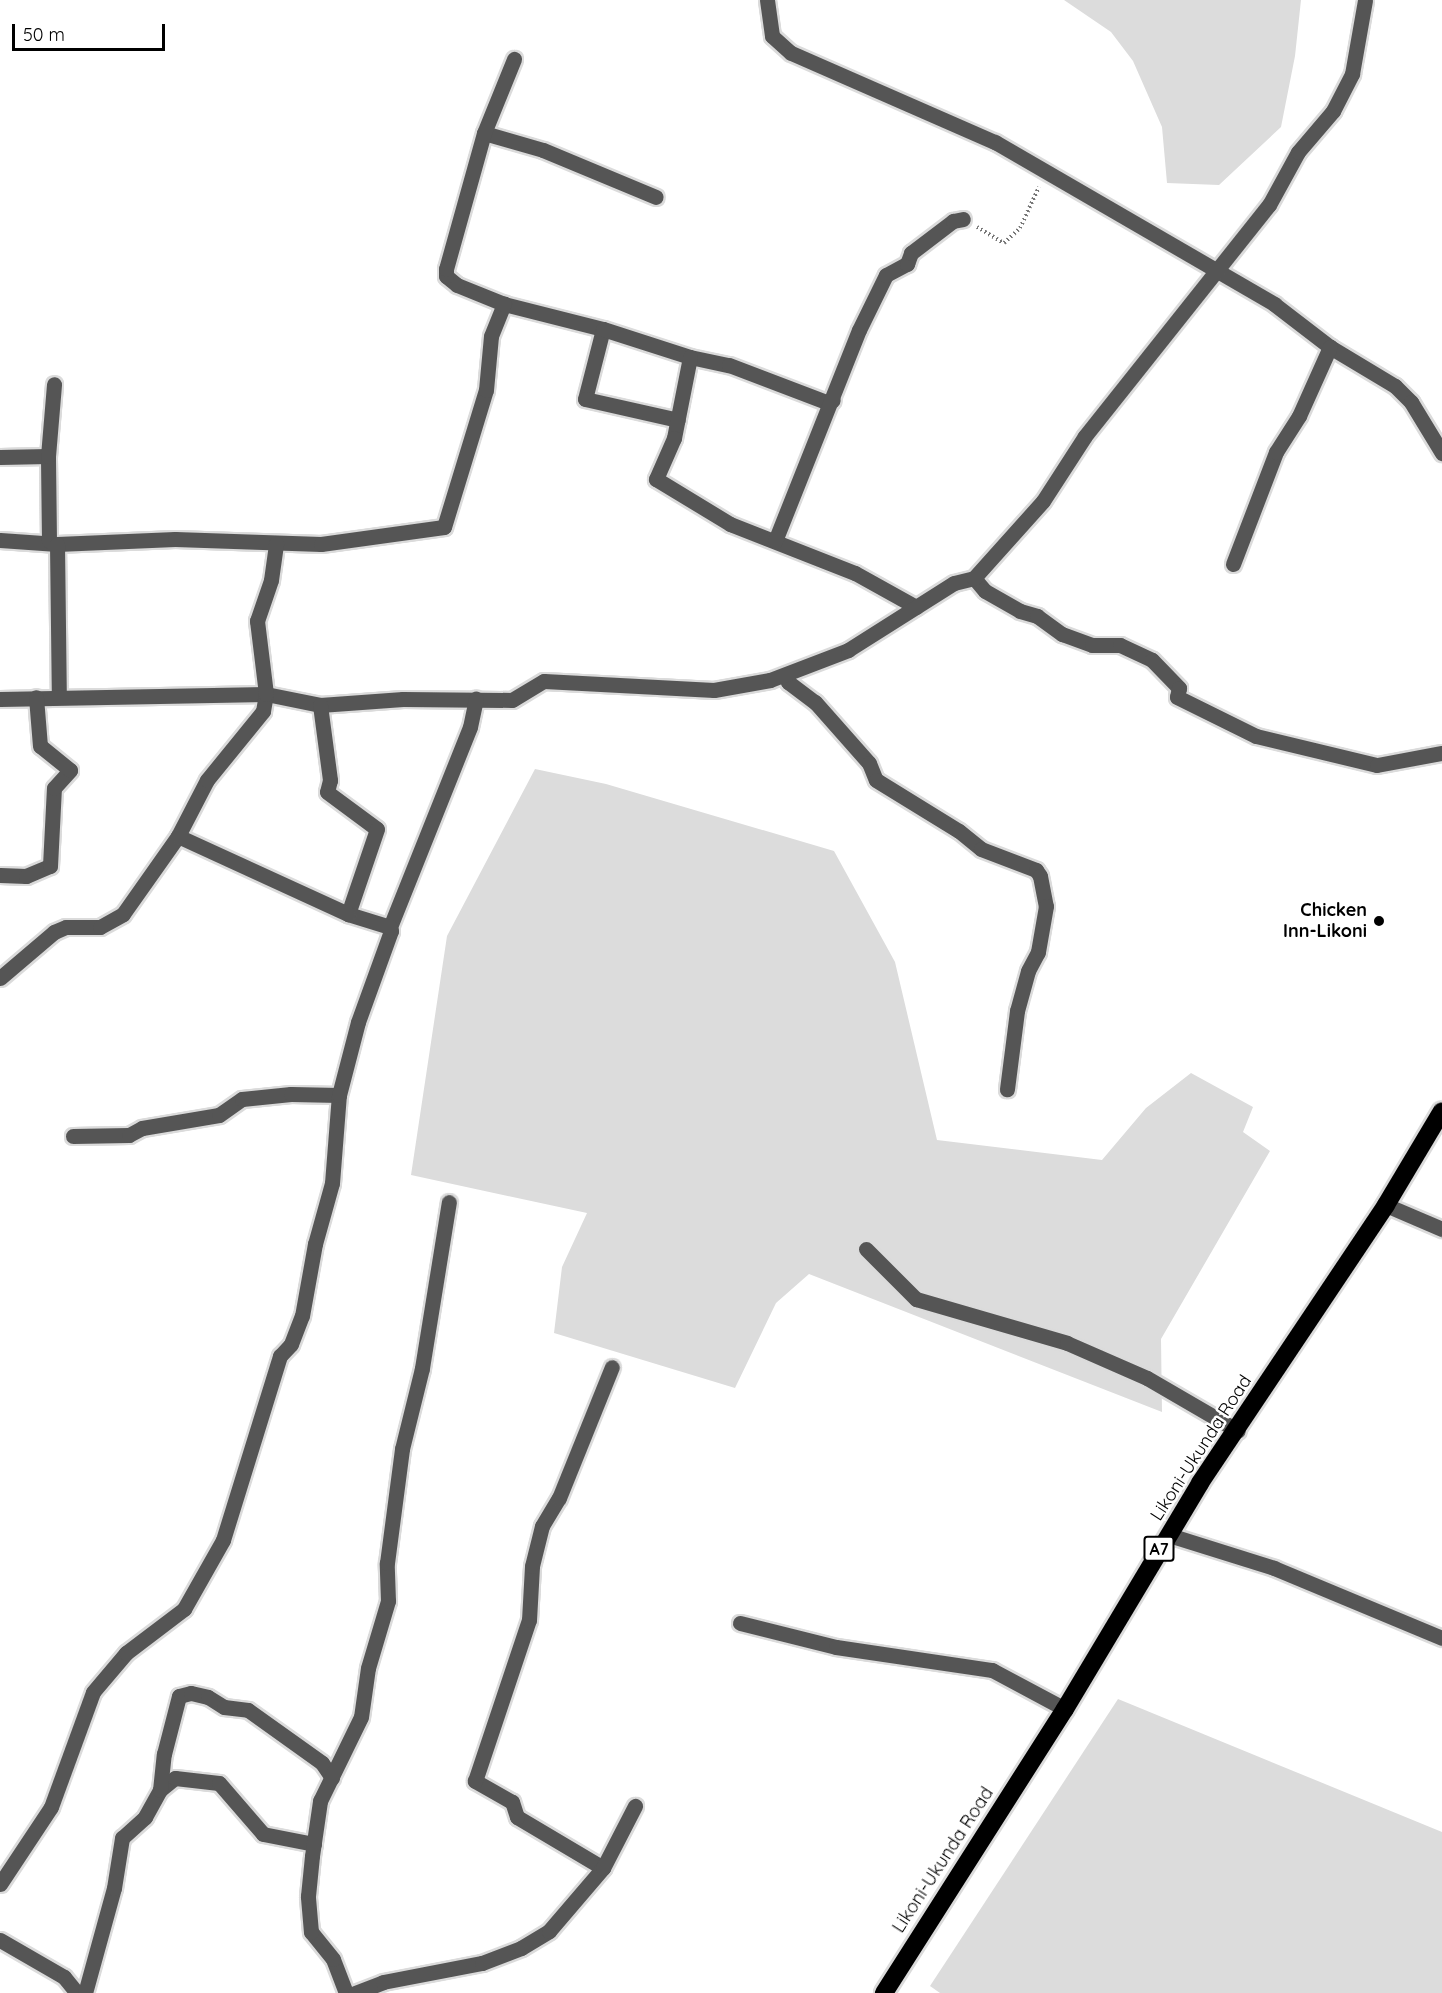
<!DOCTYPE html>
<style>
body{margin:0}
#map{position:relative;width:1442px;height:1993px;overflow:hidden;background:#fff;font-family:Quicksand,sans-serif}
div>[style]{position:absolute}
.green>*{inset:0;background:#dcdcdc}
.path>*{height:4px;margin-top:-2px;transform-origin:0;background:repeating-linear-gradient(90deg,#777 0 1.5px,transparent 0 4.5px)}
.roads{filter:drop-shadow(2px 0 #dbdbdb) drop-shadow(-2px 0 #dbdbdb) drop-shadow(0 2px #dbdbdb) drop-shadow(0 -2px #dbdbdb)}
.minor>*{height:15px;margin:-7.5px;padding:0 7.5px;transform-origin:7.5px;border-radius:7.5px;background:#555}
.highway>*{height:18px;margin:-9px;padding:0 9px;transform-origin:9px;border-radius:9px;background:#000}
.dots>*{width:16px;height:16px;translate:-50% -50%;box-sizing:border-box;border:3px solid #fff;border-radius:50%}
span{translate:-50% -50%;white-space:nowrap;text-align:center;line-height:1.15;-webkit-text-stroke:5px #fff;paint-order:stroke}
.shield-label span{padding:2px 4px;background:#fff;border:2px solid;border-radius:4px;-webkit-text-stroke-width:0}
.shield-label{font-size:16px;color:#000;font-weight:700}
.poi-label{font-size:18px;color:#000;font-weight:700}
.right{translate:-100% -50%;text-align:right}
.street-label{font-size:18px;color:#000}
.scale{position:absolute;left:12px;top:24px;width:153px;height:27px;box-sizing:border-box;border:3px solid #000;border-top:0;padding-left:8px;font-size:18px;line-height:21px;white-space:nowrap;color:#000;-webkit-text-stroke:4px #fff;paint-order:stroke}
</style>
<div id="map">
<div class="green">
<i style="clip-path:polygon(1064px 0,1301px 0,1295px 56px,1281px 127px,1219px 185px,1167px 183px,1162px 127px,1133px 61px,1111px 32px)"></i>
<i style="clip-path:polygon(535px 769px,606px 784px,834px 851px,895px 962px,937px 1140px,1102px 1160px,1146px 1108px,1191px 1073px,1253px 1107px,1243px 1132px,1270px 1151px,1161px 1339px,1162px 1412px,809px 1274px,776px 1303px,735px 1388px,554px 1333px,562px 1267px,587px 1213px,411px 1175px,447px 936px)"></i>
<i style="clip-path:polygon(1118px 1699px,1442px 1832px,1442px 1993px,940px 1993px,930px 1986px)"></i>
</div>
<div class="path">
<i style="left:977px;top:227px;width:31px;rotate:31deg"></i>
<i style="left:1004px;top:243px;width:22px;rotate:-43deg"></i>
<i style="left:1020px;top:228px;width:45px;rotate:-65.1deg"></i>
</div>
<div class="roads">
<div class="minor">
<i style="left:767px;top:0;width:36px;rotate:82deg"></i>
<i style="left:772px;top:36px;width:25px;rotate:42deg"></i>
<i style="left:791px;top:53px;width:223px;rotate:23.6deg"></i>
<i style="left:995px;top:142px;width:323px;rotate:30.1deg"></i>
<i style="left:1274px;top:304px;width:71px;rotate:37.5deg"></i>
<i style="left:1330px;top:347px;width:76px;rotate:31deg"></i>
<i style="left:1395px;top:386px;width:23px;rotate:45deg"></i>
<i style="left:1411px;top:402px;width:60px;rotate:58.7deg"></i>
<i style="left:484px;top:133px;width:61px;rotate:16.1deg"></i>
<i style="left:543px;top:150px;width:122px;rotate:22.6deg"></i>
<i style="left:504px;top:304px;width:102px;rotate:14.2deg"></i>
<i style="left:603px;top:329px;width:72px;rotate:104.4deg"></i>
<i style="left:585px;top:399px;width:95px;rotate:12.7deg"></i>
<i style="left:603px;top:329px;width:91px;rotate:17.8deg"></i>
<i style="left:690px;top:357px;width:40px;rotate:12deg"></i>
<i style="left:729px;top:365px;width:104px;rotate:20.9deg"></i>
<i style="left:826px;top:402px;width:7px;rotate:-16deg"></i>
<i style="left:690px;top:357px;width:83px;rotate:101.2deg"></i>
<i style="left:674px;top:438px;width:45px;rotate:113.7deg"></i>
<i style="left:656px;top:479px;width:87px;rotate:31.3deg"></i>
<i style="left:730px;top:524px;width:134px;rotate:21.4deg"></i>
<i style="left:855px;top:573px;width:70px;rotate:29.1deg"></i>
<i style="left:0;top:457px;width:48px;rotate:-1.2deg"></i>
<i style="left:0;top:540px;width:57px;rotate:4deg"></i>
<i style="left:57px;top:544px;width:118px;rotate:-2.4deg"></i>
<i style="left:175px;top:539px;width:146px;rotate:2deg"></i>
<i style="left:321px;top:544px;width:124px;rotate:-7.9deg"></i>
<i style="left:444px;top:527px;width:143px;rotate:-73deg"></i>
<i style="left:486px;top:390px;width:54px;rotate:-84.7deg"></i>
<i style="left:491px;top:336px;width:35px;rotate:-68deg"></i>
<i style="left:504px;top:304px;width:51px;rotate:-158deg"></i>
<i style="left:457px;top:285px;width:14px;rotate:-141deg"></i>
<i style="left:446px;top:276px;width:7px;rotate:-90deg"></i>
<i style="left:446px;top:269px;width:141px;rotate:-74.4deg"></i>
<i style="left:484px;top:133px;width:80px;rotate:-67.9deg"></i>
<i style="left:49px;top:541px;width:85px;rotate:-90.7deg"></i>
<i style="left:48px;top:456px;width:72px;rotate:-85.2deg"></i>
<i style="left:775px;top:541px;width:227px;rotate:-68.3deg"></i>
<i style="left:859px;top:330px;width:61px;rotate:-63.9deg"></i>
<i style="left:886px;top:275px;width:24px;rotate:-28deg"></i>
<i style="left:907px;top:264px;width:12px;rotate:-70deg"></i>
<i style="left:911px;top:253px;width:53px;rotate:-37.3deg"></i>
<i style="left:953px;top:221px;width:10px;rotate:-11deg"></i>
<i style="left:57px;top:544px;width:153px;rotate:89.3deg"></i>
<i style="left:1233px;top:564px;width:120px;rotate:-69deg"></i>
<i style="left:1276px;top:452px;width:43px;rotate:-57.4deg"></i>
<i style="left:1299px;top:416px;width:76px;rotate:-65.8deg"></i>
<i style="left:974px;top:578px;width:17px;rotate:50deg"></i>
<i style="left:985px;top:591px;width:40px;rotate:29.7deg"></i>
<i style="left:1020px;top:611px;width:18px;rotate:16deg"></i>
<i style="left:1037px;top:616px;width:31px;rotate:36deg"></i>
<i style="left:1062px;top:634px;width:32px;rotate:20deg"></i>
<i style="left:1092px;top:645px;width:28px"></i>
<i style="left:1120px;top:645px;width:35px;rotate:25deg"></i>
<i style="left:1152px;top:660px;width:39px;rotate:46deg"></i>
<i style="left:1179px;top:688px;width:9px;rotate:103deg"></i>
<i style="left:1177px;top:697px;width:88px;rotate:26.3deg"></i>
<i style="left:1256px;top:736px;width:124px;rotate:13.5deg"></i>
<i style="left:1377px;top:765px;width:66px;rotate:-10.5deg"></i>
<i style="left:787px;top:675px;width:7px;rotate:82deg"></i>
<i style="left:788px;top:682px;width:34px;rotate:37deg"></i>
<i style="left:815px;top:702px;width:81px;rotate:48.5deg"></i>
<i style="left:869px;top:763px;width:18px;rotate:68deg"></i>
<i style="left:876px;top:780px;width:97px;rotate:31.6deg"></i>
<i style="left:959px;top:831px;width:28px;rotate:39deg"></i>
<i style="left:981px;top:849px;width:59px;rotate:20.9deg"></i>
<i style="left:1036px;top:870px;width:7px;rotate:56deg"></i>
<i style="left:1040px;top:876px;width:31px;rotate:79deg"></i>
<i style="left:1046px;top:906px;width:47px;rotate:99.9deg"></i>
<i style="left:1038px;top:952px;width:21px;rotate:118deg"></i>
<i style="left:1028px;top:971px;width:41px;rotate:105.4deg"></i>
<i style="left:1017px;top:1011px;width:79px;rotate:97.3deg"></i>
<i style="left:0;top:699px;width:266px;rotate:-1.1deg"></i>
<i style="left:266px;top:694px;width:55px;rotate:11.5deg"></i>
<i style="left:320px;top:705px;width:83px;rotate:-4.1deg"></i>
<i style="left:403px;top:699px;width:109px;rotate:0.5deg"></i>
<i style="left:512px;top:700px;width:37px;rotate:-31deg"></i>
<i style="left:544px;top:681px;width:170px;rotate:3deg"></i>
<i style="left:714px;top:690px;width:57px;rotate:-10.1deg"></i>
<i style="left:770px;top:680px;width:84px;rotate:-21deg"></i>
<i style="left:848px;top:650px;width:125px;rotate:-32.3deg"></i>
<i style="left:954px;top:583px;width:21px;rotate:-14deg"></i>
<i style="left:974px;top:578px;width:103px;rotate:-48.1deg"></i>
<i style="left:1043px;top:501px;width:77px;rotate:-57.1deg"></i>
<i style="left:1085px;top:436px;width:295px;rotate:-51.5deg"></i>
<i style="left:1269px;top:205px;width:60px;rotate:-61.3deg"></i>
<i style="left:1298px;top:152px;width:54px;rotate:-49.5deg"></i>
<i style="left:1333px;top:111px;width:42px;rotate:-62.8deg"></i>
<i style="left:1352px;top:74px;width:75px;rotate:-80deg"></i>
<i style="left:320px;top:705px;width:76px;rotate:82.4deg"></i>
<i style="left:330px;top:780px;width:12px;rotate:104deg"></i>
<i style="left:327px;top:792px;width:62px;rotate:36.5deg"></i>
<i style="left:377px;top:829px;width:90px;rotate:108.8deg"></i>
<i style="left:0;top:875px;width:26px;rotate:2deg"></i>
<i style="left:26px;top:876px;width:26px;rotate:-23deg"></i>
<i style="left:50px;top:866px;width:78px;rotate:-87.1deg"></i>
<i style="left:54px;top:788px;width:24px;rotate:-48deg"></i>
<i style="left:70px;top:770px;width:38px;rotate:-141deg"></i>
<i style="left:40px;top:746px;width:49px;rotate:-94.7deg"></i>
<i style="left:390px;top:927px;width:215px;rotate:-68.2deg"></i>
<i style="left:470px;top:727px;width:29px;rotate:-78deg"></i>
<i style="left:0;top:978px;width:71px;rotate:-40.4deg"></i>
<i style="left:54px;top:932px;width:13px;rotate:-23deg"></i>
<i style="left:66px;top:927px;width:34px"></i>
<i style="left:100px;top:927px;width:26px;rotate:-29deg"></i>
<i style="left:123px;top:914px;width:95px;rotate:-54.8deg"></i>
<i style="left:178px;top:836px;width:63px;rotate:-62.6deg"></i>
<i style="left:207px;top:780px;width:89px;rotate:-50.9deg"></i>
<i style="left:263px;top:711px;width:17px;rotate:-80deg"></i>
<i style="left:266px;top:694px;width:74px;rotate:-97deg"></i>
<i style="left:257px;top:621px;width:43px;rotate:-71.1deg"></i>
<i style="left:271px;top:580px;width:37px;rotate:-82deg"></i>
<i style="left:73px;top:1136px;width:56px;rotate:-1deg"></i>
<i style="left:129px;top:1135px;width:15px;rotate:-28deg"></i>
<i style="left:142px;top:1128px;width:78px;rotate:-9.6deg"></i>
<i style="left:219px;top:1115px;width:28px;rotate:-35deg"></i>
<i style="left:242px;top:1099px;width:49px;rotate:-5.8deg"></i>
<i style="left:291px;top:1094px;width:48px;rotate:1.2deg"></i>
<i style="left:1386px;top:1205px;width:61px;rotate:23.2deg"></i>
<i style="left:866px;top:1249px;width:71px;rotate:45deg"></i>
<i style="left:916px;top:1299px;width:157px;rotate:16.2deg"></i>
<i style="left:1067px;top:1343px;width:87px;rotate:23.6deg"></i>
<i style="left:1147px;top:1378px;width:105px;rotate:30.2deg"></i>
<i style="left:1169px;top:1535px;width:110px;rotate:17.4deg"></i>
<i style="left:1274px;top:1568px;width:182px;rotate:22.6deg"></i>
<i style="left:740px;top:1623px;width:99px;rotate:14deg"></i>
<i style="left:836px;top:1647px;width:158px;rotate:8.4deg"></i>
<i style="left:992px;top:1670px;width:83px;rotate:28.1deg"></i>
<i style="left:160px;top:1790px;width:19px;rotate:-39deg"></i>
<i style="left:175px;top:1778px;width:44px;rotate:6.5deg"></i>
<i style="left:219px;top:1783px;width:67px;rotate:49.2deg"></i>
<i style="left:263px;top:1834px;width:52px;rotate:11.1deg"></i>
<i style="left:603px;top:1868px;width:100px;rotate:-149.3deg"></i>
<i style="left:517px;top:1817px;width:16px;rotate:-108deg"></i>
<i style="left:512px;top:1802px;width:43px;rotate:-150.4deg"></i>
<i style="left:475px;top:1781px;width:170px;rotate:-71.5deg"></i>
<i style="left:529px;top:1620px;width:54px;rotate:-86.8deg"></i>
<i style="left:532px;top:1566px;width:41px;rotate:-76deg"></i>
<i style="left:542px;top:1526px;width:33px;rotate:-59deg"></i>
<i style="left:559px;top:1498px;width:141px;rotate:-68deg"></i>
<i style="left:0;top:1884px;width:92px;rotate:-56.5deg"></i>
<i style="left:51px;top:1807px;width:122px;rotate:-69.9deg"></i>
<i style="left:93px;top:1692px;width:51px;rotate:-49.8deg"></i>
<i style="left:126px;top:1653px;width:73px;rotate:-37.2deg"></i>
<i style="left:184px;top:1609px;width:79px;rotate:-60.5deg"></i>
<i style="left:223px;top:1540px;width:193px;rotate:-72.8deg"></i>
<i style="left:280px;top:1356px;width:16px;rotate:-47deg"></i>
<i style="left:291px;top:1344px;width:30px;rotate:-69deg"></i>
<i style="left:302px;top:1316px;width:73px;rotate:-79.8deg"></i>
<i style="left:315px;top:1244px;width:63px;rotate:-74.4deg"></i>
<i style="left:332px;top:1183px;width:88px;rotate:-85.5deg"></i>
<i style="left:339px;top:1095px;width:75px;rotate:-75.4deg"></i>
<i style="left:358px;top:1022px;width:97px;rotate:-70.1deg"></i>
<i style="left:391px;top:931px;width:4px;rotate:-104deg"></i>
<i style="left:390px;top:927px;width:44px;rotate:-162.8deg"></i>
<i style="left:348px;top:914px;width:187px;rotate:-155.4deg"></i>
<i style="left:0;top:1940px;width:74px;rotate:30deg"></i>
<i style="left:64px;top:1977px;width:21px;rotate:51deg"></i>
<i style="left:85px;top:1993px;width:109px;rotate:-74.6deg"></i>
<i style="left:114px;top:1888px;width:51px;rotate:-80.9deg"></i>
<i style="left:122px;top:1838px;width:31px;rotate:-42deg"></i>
<i style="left:145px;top:1817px;width:31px;rotate:-61deg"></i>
<i style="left:160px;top:1790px;width:36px;rotate:-84deg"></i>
<i style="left:164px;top:1754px;width:60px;rotate:-75.5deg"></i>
<i style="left:179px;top:1696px;width:12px;rotate:-14deg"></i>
<i style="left:191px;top:1693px;width:17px;rotate:13deg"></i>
<i style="left:208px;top:1697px;width:19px;rotate:32deg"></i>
<i style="left:224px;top:1707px;width:24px;rotate:7deg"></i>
<i style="left:248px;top:1710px;width:91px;rotate:35.6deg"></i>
<i style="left:322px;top:1763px;width:18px;rotate:56deg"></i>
<i style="left:346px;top:1993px;width:36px;rotate:-111deg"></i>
<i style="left:333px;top:1959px;width:35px;rotate:-129deg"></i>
<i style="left:311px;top:1932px;width:36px;rotate:-95deg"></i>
<i style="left:308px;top:1896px;width:40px;rotate:-84.3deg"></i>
<i style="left:312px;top:1856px;width:56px;rotate:-81.7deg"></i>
<i style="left:320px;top:1801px;width:93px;rotate:-64deg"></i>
<i style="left:361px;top:1717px;width:49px;rotate:-81.9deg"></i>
<i style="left:368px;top:1668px;width:70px;rotate:-73.4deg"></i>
<i style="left:388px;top:1601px;width:38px;rotate:-92deg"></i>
<i style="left:387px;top:1563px;width:115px;rotate:-82.5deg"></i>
<i style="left:402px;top:1449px;width:83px;rotate:-76.1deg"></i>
<i style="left:422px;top:1368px;width:168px;rotate:-80.8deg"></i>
<i style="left:355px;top:1993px;width:30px;rotate:-21deg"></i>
<i style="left:383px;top:1982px;width:101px;rotate:-10.9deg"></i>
<i style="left:482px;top:1963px;width:42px;rotate:-21deg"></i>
<i style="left:521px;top:1948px;width:33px;rotate:-31deg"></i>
<i style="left:549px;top:1931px;width:83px;rotate:-49.4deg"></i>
<i style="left:603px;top:1868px;width:70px;rotate:-62.7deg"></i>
</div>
<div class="highway">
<i style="left:884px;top:1993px;width:337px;rotate:-57.5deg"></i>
<i style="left:1065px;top:1709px;width:263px;rotate:-59.1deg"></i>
<i style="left:1200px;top:1483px;width:334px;rotate:-56.2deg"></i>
<i style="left:1386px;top:1205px;width:109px;rotate:-59.2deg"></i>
</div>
</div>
<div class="dots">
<i style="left:1379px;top:921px;background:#000"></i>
</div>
<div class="shield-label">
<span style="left:1159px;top:1549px">A7</span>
</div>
<div class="poi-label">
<span class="right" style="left:1367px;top:921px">Chicken<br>Inn-Likoni</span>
</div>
<div class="street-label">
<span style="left:1201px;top:1448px;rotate:-57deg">Likoni-Ukunda Road</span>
<span style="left:943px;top:1860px;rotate:-57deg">Likoni-Ukunda Road</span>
</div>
<div class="scale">50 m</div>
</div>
